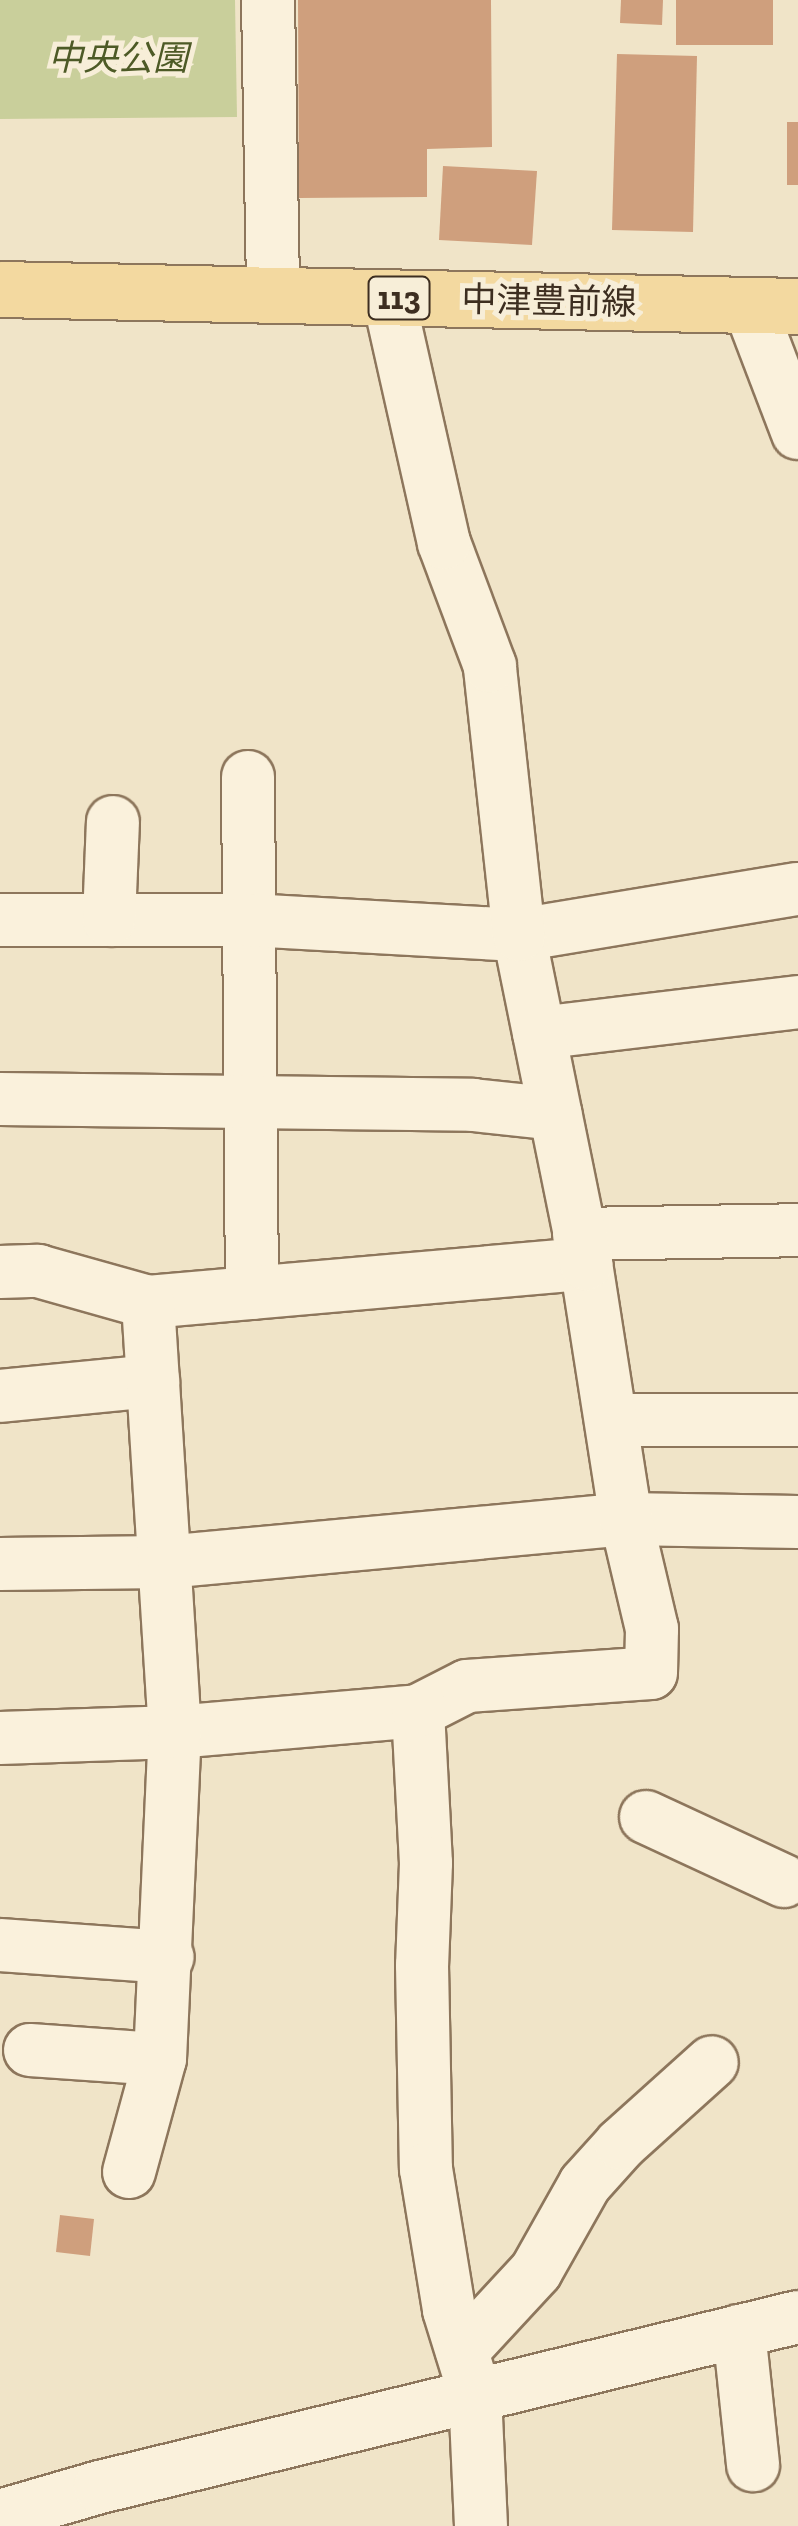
<!DOCTYPE html>
<meta charset="utf-8">
<style>
body{margin:0}
#map{position:relative;width:798px;height:2526px;overflow:hidden;background:#f0e4c8;font-family:"Zilla Slab","Noto Sans JP",serif}
div>[style]{position:absolute}
.green>*{inset:0;background:#c9cf9b}
.building>*{inset:0;background:#cf9f7d}
.roads{filter:drop-shadow(2px 0 #8d765c) drop-shadow(-2px 0 #8d765c) drop-shadow(0 2px #8d765c) drop-shadow(0 -2px #8d765c)}
.minor>*{height:52px;margin:-26px;padding:0 26px;transform-origin:26px;border-radius:26px;background:#faf1dc}
.major>*{height:55px;margin:-27.5px;padding:0 27.5px;transform-origin:27.5px;border-radius:27.5px;background:#f3d9a0}
span{translate:-50% -50%;white-space:nowrap;text-align:center;line-height:1.15;-webkit-text-stroke:10px #f7eed8;paint-order:stroke}
.shield-label span{padding:2px 8px;background:#f7eed8;border:2px solid;border-radius:8px;-webkit-text-stroke-width:0}
.shield-label{font-size:32px;color:#3d2e20;font-weight:700}
.park-label{font-size:35px;color:#4d5a26;font-style:italic}
.street-label{font-size:35px;color:#3d2e20}
</style>
<div id="map">
<div class="green">
<i style="clip-path:polygon(0 0,235px 0,237px 117px,0 119px)"></i>
</div>
<div class="building">
<i style="clip-path:polygon(298px 0,491px 0,492px 147px,427px 149px,427px 197px,299px 198px)"></i>
<i style="clip-path:polygon(621px 0,663px 0,662px 25px,620px 23px)"></i>
<i style="clip-path:polygon(676px 0,773px 0,773px 45px,676px 45px)"></i>
<i style="clip-path:polygon(617px 54px,697px 56px,693px 232px,612px 230px)"></i>
<i style="clip-path:polygon(787px 122px,798px 122px,798px 185px,787px 185px)"></i>
<i style="clip-path:polygon(443px 166px,537px 171px,532px 245px,439px 240px)"></i>
<i style="clip-path:polygon(60px 2215px,94px 2219px,90px 2256px,56px 2252px)"></i>
</div>
<div class="roads">
<div class="minor">
<i style="left:268px;top:0;width:295px;rotate:89deg"></i>
<i style="left:749px;top:305px;width:137px;rotate:69.1deg"></i>
<i style="left:248px;top:777px;width:516px;rotate:89.56deg"></i>
<i style="left:0;top:920px;width:249px"></i>
<i style="left:249px;top:920px;width:270px;rotate:3.2deg"></i>
<i style="left:519px;top:935px;width:282px;rotate:-9.4deg"></i>
<i style="left:109px;top:920px;width:98px;rotate:-87.7deg"></i>
<i style="left:539px;top:1033px;width:261px;rotate:-6.8deg"></i>
<i style="left:0;top:1099px;width:473px;rotate:0.7deg"></i>
<i style="left:473px;top:1105px;width:83px;rotate:6.2deg"></i>
<i style="left:579px;top:1234px;width:219px;rotate:-1deg"></i>
<i style="left:0;top:1272px;width:38px;rotate:-2deg"></i>
<i style="left:38px;top:1271px;width:114px;rotate:15.7deg"></i>
<i style="left:148px;top:1302px;width:440px;rotate:-5deg"></i>
<i style="left:0;top:1396px;width:154px;rotate:-5.6deg"></i>
<i style="left:611px;top:1420px;width:187px"></i>
<i style="left:0;top:1564px;width:165px;rotate:-0.7deg"></i>
<i style="left:165px;top:1562px;width:463px;rotate:-5.3deg"></i>
<i style="left:626px;top:1519px;width:172px;rotate:1deg"></i>
<i style="left:418px;top:1711px;width:152px;rotate:87deg"></i>
<i style="left:426px;top:1863px;width:102px;rotate:92.2deg"></i>
<i style="left:422px;top:1965px;width:204px;rotate:88.9deg"></i>
<i style="left:426px;top:2169px;width:143px;rotate:80.7deg"></i>
<i style="left:449px;top:2310px;width:88px;rotate:72.8deg"></i>
<i style="left:475px;top:2394px;width:132px;rotate:87.4deg"></i>
<i style="left:0;top:1738px;width:175px;rotate:-2deg"></i>
<i style="left:175px;top:1732px;width:244px;rotate:-4.9deg"></i>
<i style="left:418px;top:1711px;width:55px;rotate:-27deg"></i>
<i style="left:467px;top:1686px;width:184px;rotate:-4deg"></i>
<i style="left:651px;top:1673px;width:44px;rotate:-88.7deg"></i>
<i style="left:652px;top:1629px;width:113px;rotate:-103.3deg"></i>
<i style="left:626px;top:1519px;width:258px;rotate:-98.9deg"></i>
<i style="left:586px;top:1264px;width:336px;rotate:-101.5deg"></i>
<i style="left:519px;top:935px;width:271px;rotate:-96.2deg"></i>
<i style="left:490px;top:666px;width:131px;rotate:-110.5deg"></i>
<i style="left:444px;top:543px;width:251px;rotate:-102.7deg"></i>
<i style="left:646px;top:1817px;width:152px;rotate:24.9deg"></i>
<i style="left:0;top:1945px;width:168px;rotate:4.1deg"></i>
<i style="left:30px;top:2050px;width:130px;rotate:4deg"></i>
<i style="left:129px;top:2172px;width:117px;rotate:-74.7deg"></i>
<i style="left:160px;top:2059px;width:327px;rotate:-87.4deg"></i>
<i style="left:175px;top:1732px;width:431px;rotate:-93.6deg"></i>
<i style="left:739px;top:2331px;width:135px;rotate:84deg"></i>
<i style="left:462px;top:2351px;width:109px;rotate:-47.2deg"></i>
<i style="left:536px;top:2271px;width:100px;rotate:-60.6deg"></i>
<i style="left:585px;top:2184px;width:54px;rotate:-48deg"></i>
<i style="left:621px;top:2144px;width:122px;rotate:-42deg"></i>
<i style="left:0;top:2516px;width:104px;rotate:-16.2deg"></i>
<i style="left:100px;top:2487px;width:718px;rotate:-13.69deg"></i>
</div>
<div class="major">
<i style="left:0;top:289px;width:798px;rotate:1.22deg"></i>
</div>
</div>
<div class="shield-label">
<span style="left:399px;top:298px">113</span>
</div>
<div class="park-label">
<span style="left:118px;top:58px">中央公園</span>
</div>
<div class="street-label">
<span style="left:549px;top:301px;rotate:1deg">中津豊前線</span>
</div>
</div>
